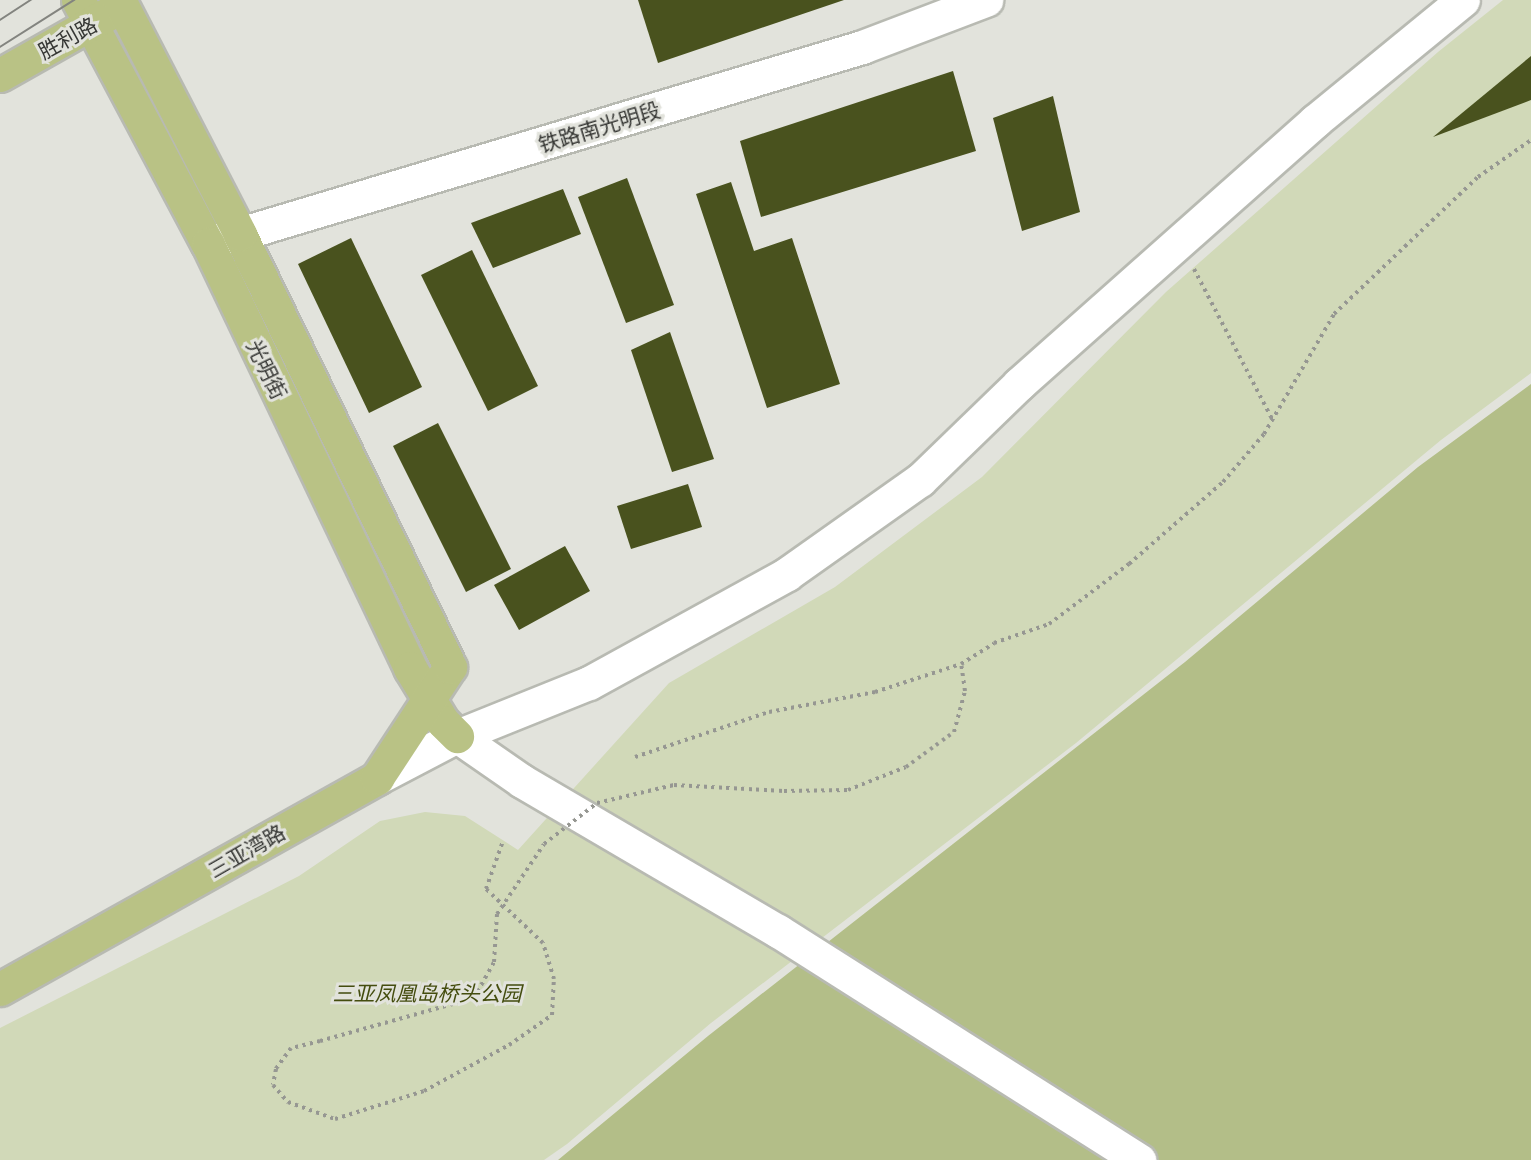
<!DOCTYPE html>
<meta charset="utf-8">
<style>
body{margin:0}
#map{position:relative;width:1531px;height:1160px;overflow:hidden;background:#e2e3dc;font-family:Georgia,"Noto Sans SC",serif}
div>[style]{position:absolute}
.green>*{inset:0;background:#d1d9b8}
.water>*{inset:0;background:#b3be88}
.building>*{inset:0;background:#49521e}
.path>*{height:4px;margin-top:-2px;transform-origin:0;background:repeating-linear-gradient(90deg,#969792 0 3px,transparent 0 7.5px)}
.roads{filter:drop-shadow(2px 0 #b8bab2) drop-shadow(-2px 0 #b8bab2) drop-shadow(0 2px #b8bab2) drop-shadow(0 -2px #b8bab2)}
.minor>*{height:33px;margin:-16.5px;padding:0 16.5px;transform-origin:16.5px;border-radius:16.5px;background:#fff}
.major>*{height:33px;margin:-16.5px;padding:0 16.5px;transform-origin:16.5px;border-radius:16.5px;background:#b9c285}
.tram>*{height:1.5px;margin:-0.75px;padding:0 0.75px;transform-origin:0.75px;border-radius:0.75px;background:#83847f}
.path-bridge>*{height:4px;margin-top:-2px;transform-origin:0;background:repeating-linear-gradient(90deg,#969792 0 3px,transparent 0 7.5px)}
span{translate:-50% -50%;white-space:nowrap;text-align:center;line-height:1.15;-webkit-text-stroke:6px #e2e3dc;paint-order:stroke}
.street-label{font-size:21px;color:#363734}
.park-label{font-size:21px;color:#444d0f;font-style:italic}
</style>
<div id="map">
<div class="green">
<i style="clip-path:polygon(1503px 0,1531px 0,1531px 373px,1441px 440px,1076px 743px,711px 1023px,567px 1144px,544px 1160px,0 1160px,0 1028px,299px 876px,380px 821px,425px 812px,465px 816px,518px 850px,669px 683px,835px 587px,982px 477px,1166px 292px,1438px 52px)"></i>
</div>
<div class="water">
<i style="clip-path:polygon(1531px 384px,1531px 1160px,558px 1160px,708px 1036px,1185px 662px,1418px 467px)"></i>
</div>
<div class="building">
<i style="clip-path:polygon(638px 0,844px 0,658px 63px)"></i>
<i style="clip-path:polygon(1531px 56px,1531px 100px,1433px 137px)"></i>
<i style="clip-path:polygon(953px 71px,976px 151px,761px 217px,740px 141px)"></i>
<i style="clip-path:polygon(1053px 96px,1080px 212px,1022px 231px,993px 118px)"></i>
<i style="clip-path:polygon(627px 178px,674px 305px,626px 323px,578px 197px)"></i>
<i style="clip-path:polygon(731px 182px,754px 251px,792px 238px,840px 384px,767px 408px,696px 194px)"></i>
<i style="clip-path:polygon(563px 189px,581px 234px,493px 268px,471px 223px)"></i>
<i style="clip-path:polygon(351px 238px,422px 387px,369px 413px,298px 264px)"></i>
<i style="clip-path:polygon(472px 250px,538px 386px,488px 411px,421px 275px)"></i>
<i style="clip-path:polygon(670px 332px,714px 459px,672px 472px,631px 350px)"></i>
<i style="clip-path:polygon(438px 423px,511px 569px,466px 592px,393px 446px)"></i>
<i style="clip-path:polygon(688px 484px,702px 527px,631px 549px,617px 506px)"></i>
<i style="clip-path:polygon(565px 546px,590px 591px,519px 630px,494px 585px)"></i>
</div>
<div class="path">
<i style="left:1194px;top:269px;width:169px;rotate:62.5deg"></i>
<i style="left:954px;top:732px;width:42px;rotate:-75deg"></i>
<i style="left:965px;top:691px;width:27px;rotate:-98deg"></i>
<i style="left:635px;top:757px;width:141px;rotate:-18.6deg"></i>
<i style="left:769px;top:712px;width:108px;rotate:-10.7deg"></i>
<i style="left:875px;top:692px;width:90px;rotate:-18deg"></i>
<i style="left:961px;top:664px;width:39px;rotate:-32deg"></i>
<i style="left:994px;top:643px;width:58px;rotate:-19.1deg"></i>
<i style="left:1049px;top:624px;width:100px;rotate:-36.9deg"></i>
<i style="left:1129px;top:564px;width:125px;rotate:-41.1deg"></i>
<i style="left:1223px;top:482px;width:63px;rotate:-49.5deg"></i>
<i style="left:1264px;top:434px;width:139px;rotate:-59.7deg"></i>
<i style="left:1334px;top:314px;width:199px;rotate:-43.6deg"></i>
<i style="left:1478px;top:177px;width:65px;rotate:-34.9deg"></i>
<i style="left:320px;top:1041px;width:30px;rotate:166deg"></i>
<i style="left:291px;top:1048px;width:26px;rotate:126deg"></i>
<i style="left:276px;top:1069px;width:16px;rotate:101deg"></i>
<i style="left:273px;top:1085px;width:23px;rotate:49deg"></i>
<i style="left:288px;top:1102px;width:50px;rotate:19.9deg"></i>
<i style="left:335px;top:1119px;width:93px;rotate:-17.5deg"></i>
<i style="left:424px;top:1091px;width:97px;rotate:-28.4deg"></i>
<i style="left:509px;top:1045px;width:52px;rotate:-34.9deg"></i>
<i style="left:552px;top:1015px;width:36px;rotate:-87deg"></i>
<i style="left:554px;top:979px;width:38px;rotate:-107deg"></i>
<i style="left:543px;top:943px;width:79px;rotate:-136.5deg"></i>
<i style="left:486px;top:889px;width:51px;rotate:-70.5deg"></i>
</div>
<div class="roads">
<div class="minor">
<i style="left:213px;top:242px;width:678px;rotate:-16.72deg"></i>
<i style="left:862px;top:47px;width:133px;rotate:-20.8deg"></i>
<i style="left:457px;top:736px;width:79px;rotate:34.7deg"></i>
<i style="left:522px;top:781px;width:297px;rotate:30.4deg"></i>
<i style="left:778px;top:931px;width:428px;rotate:32.4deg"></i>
<i style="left:377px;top:778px;width:90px;rotate:-27.7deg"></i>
<i style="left:457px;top:736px;width:142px;rotate:-21.9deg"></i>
<i style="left:589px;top:683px;width:226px;rotate:-28.8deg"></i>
<i style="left:787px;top:574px;width:163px;rotate:-35.3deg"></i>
<i style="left:920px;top:480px;width:138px;rotate:-44.1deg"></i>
<i style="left:1019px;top:384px;width:396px;rotate:-41.6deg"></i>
<i style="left:1315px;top:121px;width:191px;rotate:-39.3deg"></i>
</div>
<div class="major">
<i style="left:78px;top:0;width:276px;rotate:62deg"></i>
<i style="left:208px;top:244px;width:470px;rotate:64.5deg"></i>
<i style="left:410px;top:668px;width:63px;rotate:58.6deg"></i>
<i style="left:443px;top:722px;width:20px;rotate:45deg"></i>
<i style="left:0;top:75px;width:124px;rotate:-29.5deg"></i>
<i style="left:0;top:989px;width:432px;rotate:-29.2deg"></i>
<i style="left:377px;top:778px;width:133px;rotate:-56.7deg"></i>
<i style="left:450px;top:667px;width:481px;rotate:-115.9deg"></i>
<i style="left:240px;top:234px;width:263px;rotate:-117.3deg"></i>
</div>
</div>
<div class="tram">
<i style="left:0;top:20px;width:37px;rotate:-33deg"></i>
<i style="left:0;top:47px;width:88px;rotate:-32.4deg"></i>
</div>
<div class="path-bridge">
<i style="left:320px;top:1041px;width:160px;rotate:-15.6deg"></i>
<i style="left:474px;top:998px;width:41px;rotate:-60.9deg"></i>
<i style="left:494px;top:962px;width:48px;rotate:-86.4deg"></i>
<i style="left:497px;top:914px;width:84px;rotate:-56.1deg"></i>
<i style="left:544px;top:844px;width:67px;rotate:-37.7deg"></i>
<i style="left:597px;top:803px;width:79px;rotate:-13.2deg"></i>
<i style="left:674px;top:785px;width:110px;rotate:3.1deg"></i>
<i style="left:784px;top:791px;width:64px;rotate:-0.9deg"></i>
<i style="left:848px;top:790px;width:62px;rotate:-21.6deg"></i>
<i style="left:906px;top:767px;width:59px;rotate:-36.1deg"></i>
</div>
<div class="street-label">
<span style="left:67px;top:37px;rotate:-29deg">胜利路</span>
<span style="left:599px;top:126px;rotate:-17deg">铁路南光明段</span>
<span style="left:268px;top:369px;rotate:64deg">光明街</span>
<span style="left:246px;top:850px;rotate:-30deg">三亚湾路</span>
</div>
<div class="park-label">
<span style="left:427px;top:992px">三亚凤凰岛桥头公园</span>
</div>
</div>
